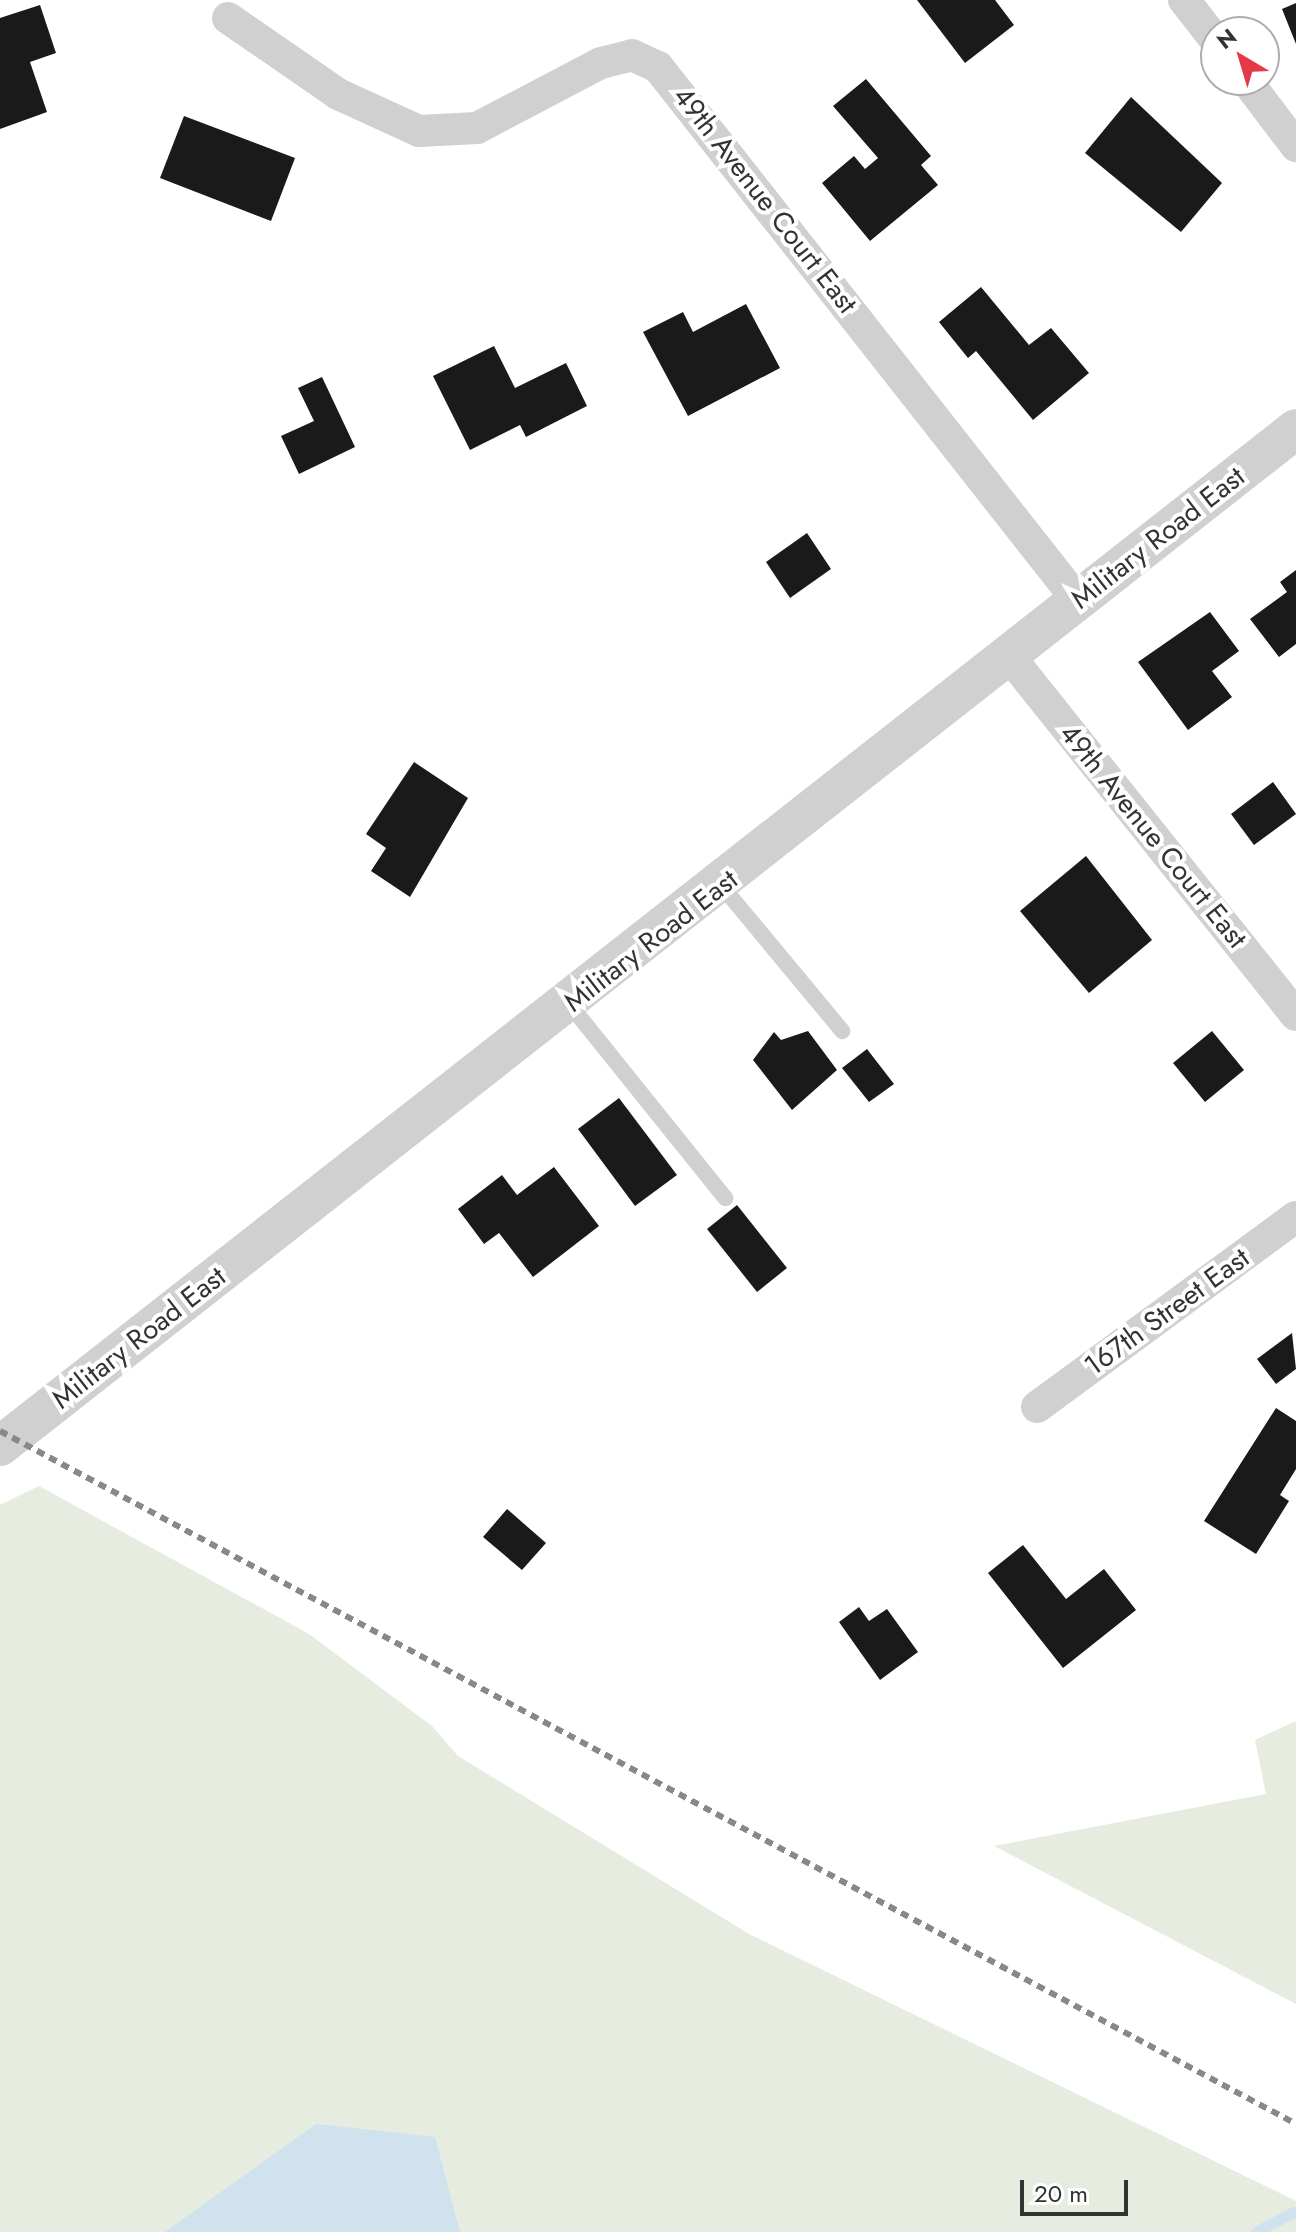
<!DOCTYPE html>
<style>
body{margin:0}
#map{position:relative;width:1296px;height:2232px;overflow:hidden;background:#fff;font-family:Jost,sans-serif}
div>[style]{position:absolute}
.green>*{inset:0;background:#e6ecdf}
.water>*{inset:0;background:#cfe2ee}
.stream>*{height:11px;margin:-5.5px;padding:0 5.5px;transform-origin:5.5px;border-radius:5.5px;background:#cfe2ee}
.building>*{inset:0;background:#1a1a1a}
.service>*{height:16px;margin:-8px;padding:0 8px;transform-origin:8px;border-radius:8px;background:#d0d0d0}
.minor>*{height:32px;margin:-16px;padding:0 16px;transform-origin:16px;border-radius:16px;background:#d0d0d0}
.tertiary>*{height:40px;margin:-20px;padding:0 20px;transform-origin:20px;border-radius:20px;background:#d0d0d0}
.rail>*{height:6px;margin-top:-3px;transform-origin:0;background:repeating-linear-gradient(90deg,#888 0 8px,transparent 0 14px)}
span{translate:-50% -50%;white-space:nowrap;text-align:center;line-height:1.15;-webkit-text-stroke:8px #fff;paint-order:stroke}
.street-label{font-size:28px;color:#333}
.north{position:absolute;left:1200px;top:16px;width:80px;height:80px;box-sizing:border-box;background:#fff;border:2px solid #adadad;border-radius:50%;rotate:322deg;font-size:22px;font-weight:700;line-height:32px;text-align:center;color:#333}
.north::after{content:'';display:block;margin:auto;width:28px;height:36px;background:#e63946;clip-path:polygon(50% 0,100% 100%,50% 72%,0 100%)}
.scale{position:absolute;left:1020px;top:2180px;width:108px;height:36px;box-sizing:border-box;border:4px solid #333;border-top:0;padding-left:10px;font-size:24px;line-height:28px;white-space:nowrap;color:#333;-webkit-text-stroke:6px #fff;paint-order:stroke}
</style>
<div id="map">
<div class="green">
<i style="clip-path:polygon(39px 1486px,309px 1634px,432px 1726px,458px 1756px,749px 1934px,1296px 2201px,1296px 2232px,0 2232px,0 1505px)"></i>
<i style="clip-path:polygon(1296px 1721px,1296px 2004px,994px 1846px,1266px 1794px,1255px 1740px)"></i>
</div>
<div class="water">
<i style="clip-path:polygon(316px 2124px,435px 2137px,460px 2232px,165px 2232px)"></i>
</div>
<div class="stream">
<i style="left:1256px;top:2232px;width:42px;rotate:-28.4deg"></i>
</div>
<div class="building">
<i style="clip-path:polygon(917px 0,995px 0,1014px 25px,965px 63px)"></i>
<i style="clip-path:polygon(1296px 3px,1296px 44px,1282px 9px)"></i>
<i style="clip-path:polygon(40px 5px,56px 53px,30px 62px,47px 112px,0 129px,0 18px)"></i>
<i style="clip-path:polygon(866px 79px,931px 156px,921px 165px,938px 185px,870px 241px,822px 183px,854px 156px,865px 169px,878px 158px,833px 106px)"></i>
<i style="clip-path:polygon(1131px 97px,1222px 183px,1181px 232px,1085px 153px)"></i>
<i style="clip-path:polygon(184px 116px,295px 158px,271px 221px,160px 178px)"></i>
<i style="clip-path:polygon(981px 287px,1029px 345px,1051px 328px,1089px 373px,1033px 420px,976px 351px,968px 358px,939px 322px)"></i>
<i style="clip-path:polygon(746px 304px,780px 368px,688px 416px,643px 332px,683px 312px,693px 332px)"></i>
<i style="clip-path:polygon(494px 346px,515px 388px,566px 363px,587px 406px,526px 437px,520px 425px,470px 450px,433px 376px)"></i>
<i style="clip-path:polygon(322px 377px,355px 447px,299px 474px,281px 436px,314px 421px,298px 388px)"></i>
<i style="clip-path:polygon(807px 533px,831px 569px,790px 598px,766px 562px)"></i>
<i style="clip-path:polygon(1296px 570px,1296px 644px,1279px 657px,1250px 619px,1287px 592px,1280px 582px)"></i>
<i style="clip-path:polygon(1210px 612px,1239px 651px,1212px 671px,1232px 697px,1188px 730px,1138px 662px)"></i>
<i style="clip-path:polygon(414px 762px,468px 798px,410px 897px,371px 871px,386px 848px,366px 834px)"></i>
<i style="clip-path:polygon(1273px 782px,1296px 814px,1254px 845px,1231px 814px)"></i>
<i style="clip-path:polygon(1086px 856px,1152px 940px,1089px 993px,1020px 911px)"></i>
<i style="clip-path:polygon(808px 1031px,837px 1070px,792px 1110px,753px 1060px,774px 1032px,781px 1040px)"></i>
<i style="clip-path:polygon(1212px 1031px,1244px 1070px,1205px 1102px,1173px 1063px)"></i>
<i style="clip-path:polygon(867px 1049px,894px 1084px,869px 1102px,842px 1068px)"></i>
<i style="clip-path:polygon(619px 1098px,677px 1175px,635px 1206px,578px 1129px)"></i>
<i style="clip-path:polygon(554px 1167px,599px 1226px,533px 1277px,499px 1233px,484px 1244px,458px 1209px,502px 1175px,517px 1195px)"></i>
<i style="clip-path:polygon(737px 1205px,787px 1268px,757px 1292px,707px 1229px)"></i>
<i style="clip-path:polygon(1292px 1333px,1296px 1369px,1276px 1384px,1257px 1359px)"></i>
<i style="clip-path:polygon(1276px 1408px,1296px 1421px,1296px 1469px,1280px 1495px,1289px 1501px,1256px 1554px,1204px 1521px)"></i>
<i style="clip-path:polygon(507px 1509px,546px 1543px,522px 1570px,483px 1537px)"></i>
<i style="clip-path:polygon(1023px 1545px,1066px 1599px,1104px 1569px,1136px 1610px,1063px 1668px,988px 1573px)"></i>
<i style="clip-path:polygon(859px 1607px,869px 1621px,887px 1609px,918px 1652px,880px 1680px,839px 1622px)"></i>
</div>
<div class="service">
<i style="left:721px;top:885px;width:190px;rotate:50.3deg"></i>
<i style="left:570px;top:1005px;width:248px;rotate:51.2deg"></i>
</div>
<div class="minor">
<i style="left:1184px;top:0;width:52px;rotate:52deg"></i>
<i style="left:228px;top:18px;width:134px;rotate:34.6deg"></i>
<i style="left:338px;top:94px;width:89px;rotate:24.6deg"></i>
<i style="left:419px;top:131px;width:58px;rotate:-3deg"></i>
<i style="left:477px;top:128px;width:140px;rotate:-27.7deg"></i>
<i style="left:601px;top:63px;width:32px;rotate:-14deg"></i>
<i style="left:632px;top:55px;width:29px;rotate:25deg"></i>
<i style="left:658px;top:67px;width:679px;rotate:51.81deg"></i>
<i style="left:1246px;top:80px;width:83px;rotate:52.9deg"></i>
<i style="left:1010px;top:657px;width:458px;rotate:51.4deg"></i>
<i style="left:1037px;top:1407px;width:321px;rotate:-36.3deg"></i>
</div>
<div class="tertiary">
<i style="left:0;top:1446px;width:1647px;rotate:-38.12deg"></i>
</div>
<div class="rail">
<i style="left:0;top:1431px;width:1470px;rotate:28.13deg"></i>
</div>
<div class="street-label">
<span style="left:765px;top:200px;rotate:52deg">49th Avenue Court East</span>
<span style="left:1158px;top:538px;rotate:-38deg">Military Road East</span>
<span style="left:1153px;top:836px;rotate:51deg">49th Avenue Court East</span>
<span style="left:651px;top:941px;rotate:-38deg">Military Road East</span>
<span style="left:1167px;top:1312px;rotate:-36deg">167th Street East</span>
<span style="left:139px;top:1338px;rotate:-38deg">Military Road East</span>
</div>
<div class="north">N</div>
<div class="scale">20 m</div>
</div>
